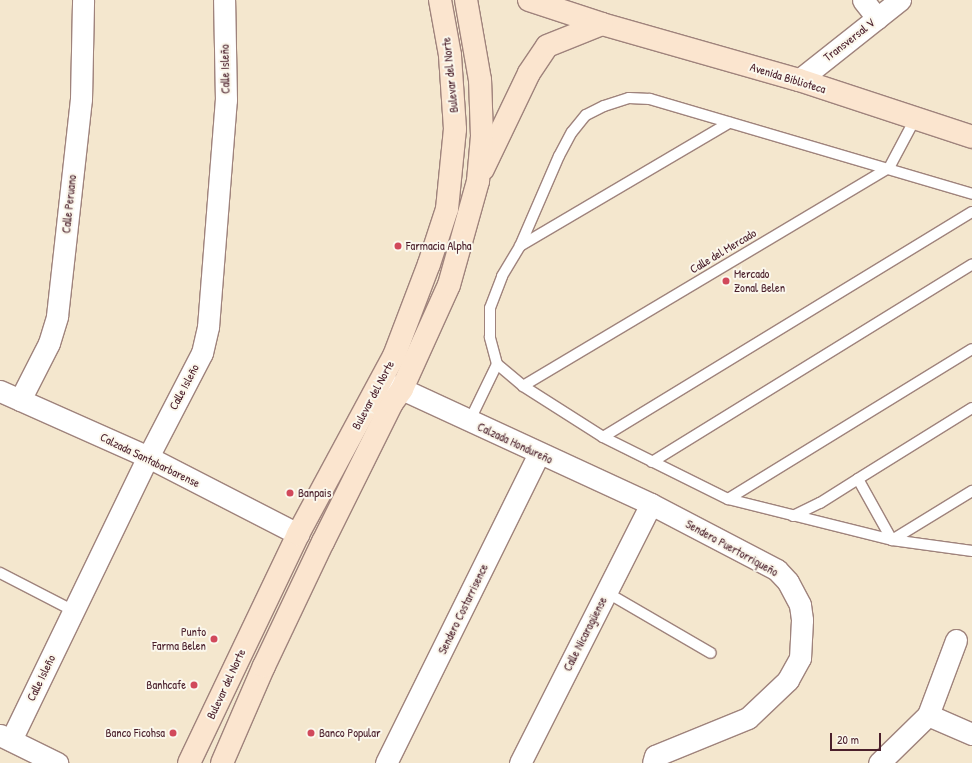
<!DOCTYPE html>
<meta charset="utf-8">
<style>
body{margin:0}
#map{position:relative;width:972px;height:763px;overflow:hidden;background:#f4e7ce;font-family:"Patrick Hand",sans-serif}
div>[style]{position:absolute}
.roads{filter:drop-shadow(1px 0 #9f837c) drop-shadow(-1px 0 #9f837c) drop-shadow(0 1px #9f837c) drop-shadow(0 -1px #9f837c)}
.lane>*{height:10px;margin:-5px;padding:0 5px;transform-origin:5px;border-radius:5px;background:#fff}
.street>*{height:21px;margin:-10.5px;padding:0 10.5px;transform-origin:10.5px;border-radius:10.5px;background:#fff}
.secondary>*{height:22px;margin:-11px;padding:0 11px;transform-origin:11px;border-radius:11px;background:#fbe5cf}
.dots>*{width:11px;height:11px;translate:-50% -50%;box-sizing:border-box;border:2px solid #fbf7ec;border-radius:50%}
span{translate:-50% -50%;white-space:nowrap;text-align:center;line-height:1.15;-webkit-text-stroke:4px #fbf7ec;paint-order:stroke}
.street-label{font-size:12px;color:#4a1f2b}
.poi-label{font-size:12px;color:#4a1f2b}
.left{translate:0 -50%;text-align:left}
.right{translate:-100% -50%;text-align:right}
.scale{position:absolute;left:830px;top:733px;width:51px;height:18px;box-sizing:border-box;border:2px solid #4a1f2b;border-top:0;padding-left:5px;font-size:12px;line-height:14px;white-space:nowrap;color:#4a1f2b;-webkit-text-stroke:3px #fbf7ec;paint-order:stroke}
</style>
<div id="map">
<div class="roads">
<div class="lane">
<i style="left:520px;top:246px;width:243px;rotate:-30.5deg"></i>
<i style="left:497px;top:364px;width:28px;rotate:-105deg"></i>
<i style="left:490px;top:337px;width:29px;rotate:-90deg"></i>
<i style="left:490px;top:308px;width:34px;rotate:-69deg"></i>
<i style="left:502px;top:276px;width:35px;rotate:-59deg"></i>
<i style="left:520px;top:246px;width:98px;rotate:-66.6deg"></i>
<i style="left:559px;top:156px;width:27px;rotate:-62deg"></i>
<i style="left:572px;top:132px;width:22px;rotate:-51deg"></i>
<i style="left:586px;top:115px;width:20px;rotate:-27deg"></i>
<i style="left:604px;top:106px;width:26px;rotate:-18deg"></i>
<i style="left:629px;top:98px;width:21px;rotate:3deg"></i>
<i style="left:650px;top:99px;width:336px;rotate:16.4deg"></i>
<i style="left:523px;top:386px;width:426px;rotate:-30.8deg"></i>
<i style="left:889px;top:168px;width:55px;rotate:-62deg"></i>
<i style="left:972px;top:408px;width:134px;rotate:148.1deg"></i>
<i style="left:858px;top:479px;width:70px;rotate:60.9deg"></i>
<i style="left:892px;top:540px;width:94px;rotate:-31.5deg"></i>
<i style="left:469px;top:422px;width:64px;rotate:-64.2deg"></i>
<i style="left:497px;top:364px;width:34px;rotate:40deg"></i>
<i style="left:523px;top:386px;width:95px;rotate:32.5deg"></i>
<i style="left:603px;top:437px;width:140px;rotate:26.4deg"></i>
<i style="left:728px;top:499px;width:169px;rotate:14deg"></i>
<i style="left:892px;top:540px;width:81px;rotate:7.8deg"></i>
<i style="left:603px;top:437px;width:432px;rotate:-31.4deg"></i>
<i style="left:652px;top:462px;width:376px;rotate:-31.7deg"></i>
<i style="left:728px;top:499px;width:286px;rotate:-31.6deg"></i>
<i style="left:793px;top:516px;width:30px;rotate:-26deg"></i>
<i style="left:820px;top:503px;width:45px;rotate:-32.3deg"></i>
<i style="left:0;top:573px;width:83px;rotate:27.2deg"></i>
<i style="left:606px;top:592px;width:121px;rotate:30.2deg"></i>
</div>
<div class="street">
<i style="left:863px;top:0;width:23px;rotate:52deg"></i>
<i style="left:799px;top:80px;width:129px;rotate:-38.4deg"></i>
<i style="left:386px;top:384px;width:17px;rotate:17deg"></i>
<i style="left:402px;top:389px;width:274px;rotate:24.8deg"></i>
<i style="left:651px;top:504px;width:142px;rotate:27.6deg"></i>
<i style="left:777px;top:570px;width:16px;rotate:47deg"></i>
<i style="left:788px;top:582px;width:26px;rotate:62deg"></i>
<i style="left:800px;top:605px;width:15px;rotate:82deg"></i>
<i style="left:802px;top:620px;width:38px;rotate:93deg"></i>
<i style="left:800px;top:658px;width:25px;rotate:119deg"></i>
<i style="left:788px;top:680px;width:55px;rotate:136.5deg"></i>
<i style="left:748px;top:718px;width:100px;rotate:157.8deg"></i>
<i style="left:655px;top:756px;width:7px;rotate:106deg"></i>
<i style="left:0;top:391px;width:162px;rotate:24deg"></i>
<i style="left:148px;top:457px;width:169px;rotate:27.2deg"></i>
<i style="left:20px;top:400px;width:64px;rotate:-63deg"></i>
<i style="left:49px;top:343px;width:28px;rotate:-73deg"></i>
<i style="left:57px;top:316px;width:218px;rotate:-83.7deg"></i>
<i style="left:81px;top:99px;width:99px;rotate:-88.8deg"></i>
<i style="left:928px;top:715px;width:48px;rotate:23.4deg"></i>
<i style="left:0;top:735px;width:64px;rotate:26.2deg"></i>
<i style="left:11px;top:740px;width:314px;rotate:-64.2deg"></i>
<i style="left:148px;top:457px;width:117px;rotate:-62.6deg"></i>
<i style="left:202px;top:353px;width:27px;rotate:-77deg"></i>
<i style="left:208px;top:327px;width:228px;rotate:-85.5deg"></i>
<i style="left:226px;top:100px;width:100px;rotate:-91.1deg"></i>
<i style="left:386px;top:763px;width:345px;rotate:-63.7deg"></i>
<i style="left:520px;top:763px;width:290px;rotate:-63.2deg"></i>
<i style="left:879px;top:763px;width:69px;rotate:-44.4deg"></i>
<i style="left:928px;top:715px;width:80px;rotate:-69.5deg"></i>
</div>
<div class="secondary">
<i style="left:529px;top:0;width:77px;rotate:18.2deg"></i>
<i style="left:602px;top:24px;width:205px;rotate:15.9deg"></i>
<i style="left:799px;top:80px;width:182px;rotate:18.2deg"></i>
<i style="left:483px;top:169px;width:106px;rotate:-64.4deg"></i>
<i style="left:529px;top:73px;width:32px;rotate:-56deg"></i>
<i style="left:547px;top:46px;width:59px;rotate:-21.8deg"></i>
<i style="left:189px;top:763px;width:254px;rotate:-64.5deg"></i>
<i style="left:298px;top:534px;width:202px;rotate:-61.7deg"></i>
<i style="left:394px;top:356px;width:98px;rotate:-69.2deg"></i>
<i style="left:429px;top:264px;width:58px;rotate:-71.9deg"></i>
<i style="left:447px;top:209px;width:80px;rotate:-84.3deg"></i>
<i style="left:455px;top:129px;width:74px;rotate:-93.9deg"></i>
<i style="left:450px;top:55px;width:56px;rotate:-100.3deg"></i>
<i style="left:222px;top:763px;width:106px;rotate:-66.6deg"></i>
<i style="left:264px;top:666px;width:137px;rotate:-64.6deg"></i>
<i style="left:323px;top:542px;width:155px;rotate:-63.6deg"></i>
<i style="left:392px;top:403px;width:17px;rotate:-54deg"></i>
<i style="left:402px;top:389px;width:114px;rotate:-65.7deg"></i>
<i style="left:449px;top:285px;width:108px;rotate:-74.4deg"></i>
<i style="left:478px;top:181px;width:45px;rotate:-84.9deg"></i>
<i style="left:482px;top:136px;width:56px;rotate:-92deg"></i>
<i style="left:480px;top:80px;width:81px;rotate:-99.9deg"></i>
</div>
</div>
<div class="dots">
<i style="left:398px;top:246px;background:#d1495b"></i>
<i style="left:726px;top:281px;background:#d1495b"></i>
<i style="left:290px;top:493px;background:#d1495b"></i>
<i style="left:214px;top:639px;background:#d1495b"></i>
<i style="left:194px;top:685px;background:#d1495b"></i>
<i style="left:173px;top:733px;background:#d1495b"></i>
<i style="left:311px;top:733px;background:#d1495b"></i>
</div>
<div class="street-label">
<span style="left:849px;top:40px;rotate:-38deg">Transversal V</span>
<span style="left:225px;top:69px;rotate:-91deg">Calle Isleño</span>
<span style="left:450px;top:75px;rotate:-96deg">Bulevar del Norte</span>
<span style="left:788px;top:78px;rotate:17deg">Avenida Biblioteca</span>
<span style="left:69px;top:204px;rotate:-84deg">Calle Peruano</span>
<span style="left:723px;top:251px;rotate:-31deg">Calle del Mercado</span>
<span style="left:184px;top:387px;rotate:-62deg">Calle Isleño</span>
<span style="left:373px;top:395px;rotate:-62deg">Bulevar del Norte</span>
<span style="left:515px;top:443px;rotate:25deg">Calzada Hondureño</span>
<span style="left:150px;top:460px;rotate:26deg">Calzada Santabarbarense</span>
<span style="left:732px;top:548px;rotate:29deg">Sendero Puertorriqueño</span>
<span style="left:463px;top:609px;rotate:-64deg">Sendero Costarrisence</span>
<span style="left:585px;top:634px;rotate:-63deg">Calle Nicaragüense</span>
<span style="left:41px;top:678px;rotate:-64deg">Calle Isleño</span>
<span style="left:226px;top:684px;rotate:-65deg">Bulevar del Norte</span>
</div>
<div class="poi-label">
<span class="left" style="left:406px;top:246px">Farmacia Alpha</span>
<span class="left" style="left:734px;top:281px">Mercado<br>Zonal Belen</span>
<span class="left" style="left:298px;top:493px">Banpais</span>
<span class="right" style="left:206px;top:639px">Punto<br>Farma Belen</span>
<span class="right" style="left:186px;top:685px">Banhcafe</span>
<span class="right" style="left:165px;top:733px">Banco Ficohsa</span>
<span class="left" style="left:319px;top:733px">Banco Popular</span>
</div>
<div class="scale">20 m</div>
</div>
